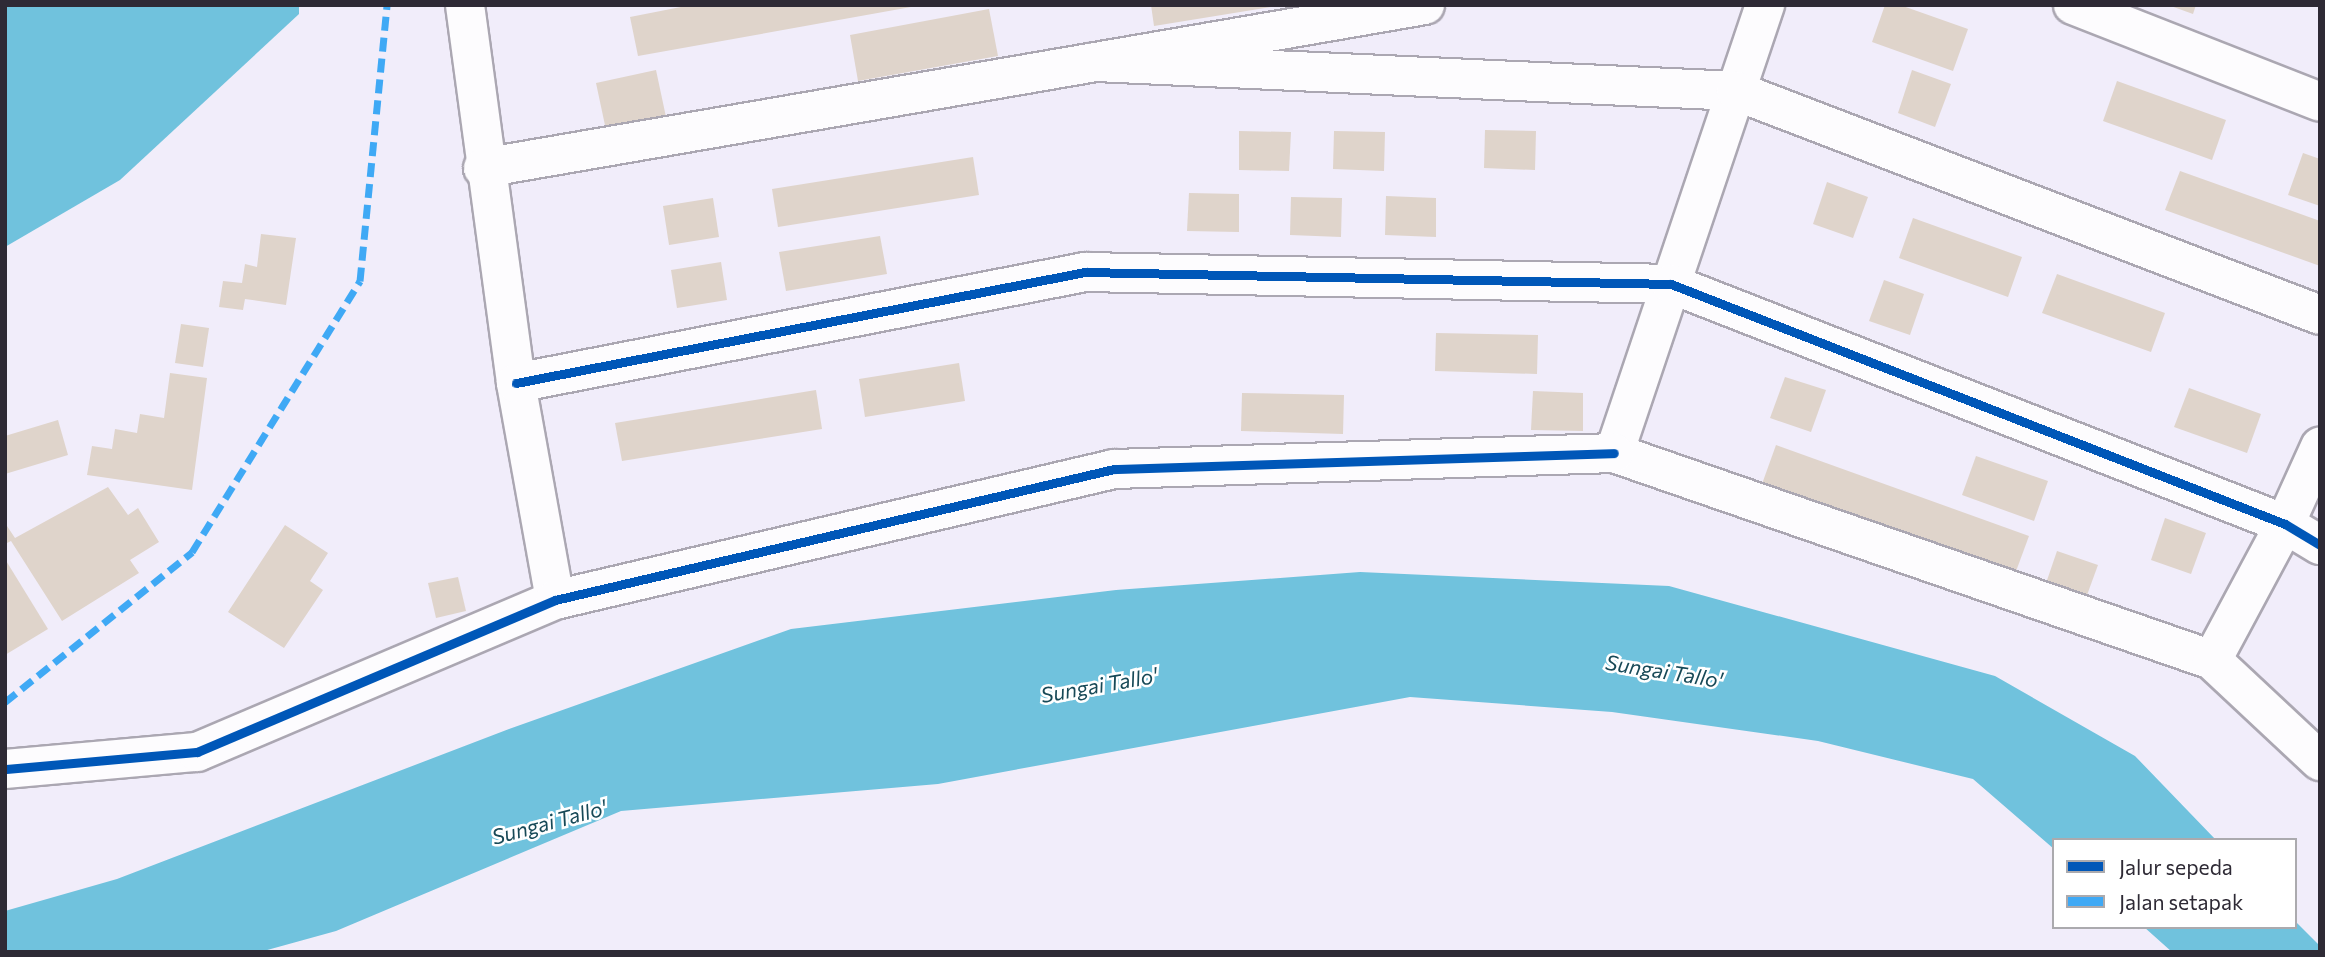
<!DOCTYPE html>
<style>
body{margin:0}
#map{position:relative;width:2325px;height:957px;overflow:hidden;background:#f1edfa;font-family:Commissioner,sans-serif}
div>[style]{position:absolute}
.water>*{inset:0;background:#70c2dd}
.building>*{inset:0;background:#dfd4cb}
.roads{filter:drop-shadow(2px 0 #aba7b2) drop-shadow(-2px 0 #aba7b2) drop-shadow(0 2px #aba7b2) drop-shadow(0 -2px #aba7b2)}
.street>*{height:38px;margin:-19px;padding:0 19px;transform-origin:19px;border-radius:19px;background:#fdfcfe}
.quiet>*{height:7px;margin-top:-3.5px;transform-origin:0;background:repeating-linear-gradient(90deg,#3fa9f5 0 14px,transparent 0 21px)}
.cycleway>*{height:9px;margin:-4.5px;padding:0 4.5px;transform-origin:4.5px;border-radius:4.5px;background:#0057b8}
span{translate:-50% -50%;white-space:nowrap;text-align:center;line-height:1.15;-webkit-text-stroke:5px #fff;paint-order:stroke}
.water-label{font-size:21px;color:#174957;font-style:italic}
.frame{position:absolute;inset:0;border:7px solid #2e2a35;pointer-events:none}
.legend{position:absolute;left:2052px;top:838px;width:245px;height:91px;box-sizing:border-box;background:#fff;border:2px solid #abaaae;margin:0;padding:9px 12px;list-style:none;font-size:21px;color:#2e2a35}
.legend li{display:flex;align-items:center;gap:14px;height:35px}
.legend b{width:35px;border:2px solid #abaaae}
</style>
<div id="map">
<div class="water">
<i style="clip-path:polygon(5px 5px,299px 5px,299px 14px,120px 180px,5px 247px)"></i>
<i style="clip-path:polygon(1360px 572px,1669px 586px,1995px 676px,2135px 756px,2216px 840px,2054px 840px,2054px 849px,1973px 779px,1818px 741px,1612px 712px,1410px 697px,938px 784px,621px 811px,336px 931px,260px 952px,5px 952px,5px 911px,117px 879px,509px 729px,791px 629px,1116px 590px)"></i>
<i style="clip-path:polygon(2295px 921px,2320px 946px,2320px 952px,2172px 952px,2144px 927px,2295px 927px)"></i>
</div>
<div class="building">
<i style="clip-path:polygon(691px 5px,911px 5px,911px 7px,638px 56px,630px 17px)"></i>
<i style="clip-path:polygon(1151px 5px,1271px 5px,1271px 7px,1154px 26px)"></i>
<i style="clip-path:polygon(1885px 5px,1900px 5px,1968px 29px,1953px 71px,1872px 42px)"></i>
<i style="clip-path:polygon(2168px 5px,2196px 5px,2193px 14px)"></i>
<i style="clip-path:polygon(989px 9px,998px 56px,858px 81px,850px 35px)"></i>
<i style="clip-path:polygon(656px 70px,666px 117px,606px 130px,596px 83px)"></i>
<i style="clip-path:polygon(1912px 70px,1951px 84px,1935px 127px,1898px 113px)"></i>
<i style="clip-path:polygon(2117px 81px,2226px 120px,2212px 160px,2103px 121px)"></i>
<i style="clip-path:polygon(1485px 130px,1536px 131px,1535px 170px,1484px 168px)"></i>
<i style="clip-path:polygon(1239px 131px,1291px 132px,1289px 171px,1239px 170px)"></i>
<i style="clip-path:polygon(1334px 131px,1385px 132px,1384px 171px,1333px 169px)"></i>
<i style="clip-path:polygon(2303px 153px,2320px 159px,2320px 206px,2288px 195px)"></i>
<i style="clip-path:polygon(973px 157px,979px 195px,778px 227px,772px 189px)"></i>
<i style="clip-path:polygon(2180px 171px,2320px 221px,2320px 266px,2165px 210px)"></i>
<i style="clip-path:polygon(1827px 182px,1868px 197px,1853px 238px,1813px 224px)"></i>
<i style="clip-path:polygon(1189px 193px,1239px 194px,1239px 232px,1187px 231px)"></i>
<i style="clip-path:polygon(1386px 196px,1436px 198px,1436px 237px,1385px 235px)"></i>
<i style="clip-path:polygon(1291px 197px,1342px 198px,1341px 237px,1290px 235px)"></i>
<i style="clip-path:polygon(713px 198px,719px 237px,669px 245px,663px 206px)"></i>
<i style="clip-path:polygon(1913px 218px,2022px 257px,2008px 297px,1899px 258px)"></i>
<i style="clip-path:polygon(261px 234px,296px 238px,286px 305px,245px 299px,243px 310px,219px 307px,223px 281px,242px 283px,245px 264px,257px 267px)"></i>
<i style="clip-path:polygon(880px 236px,887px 274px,786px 291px,779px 252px)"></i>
<i style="clip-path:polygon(721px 262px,727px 300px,677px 308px,671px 270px)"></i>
<i style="clip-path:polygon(2057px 274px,2165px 313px,2151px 352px,2042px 313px)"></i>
<i style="clip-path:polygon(1884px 280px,1924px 294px,1910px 335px,1869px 321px)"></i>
<i style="clip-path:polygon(181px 324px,209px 328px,203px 367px,175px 363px)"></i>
<i style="clip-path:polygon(1436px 333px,1538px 335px,1537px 374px,1435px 371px)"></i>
<i style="clip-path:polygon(959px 363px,965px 401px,865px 417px,859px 379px)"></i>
<i style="clip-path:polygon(170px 373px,207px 378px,192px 490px,87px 475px,92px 446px,112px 449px,115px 429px,137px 433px,140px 414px,164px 418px)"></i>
<i style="clip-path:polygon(1785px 377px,1826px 390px,1811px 432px,1770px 418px)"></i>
<i style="clip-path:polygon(2189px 388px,2261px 414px,2247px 453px,2174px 427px)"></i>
<i style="clip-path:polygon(816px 390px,822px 429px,622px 461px,615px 423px)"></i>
<i style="clip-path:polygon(1533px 391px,1583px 393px,1583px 431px,1531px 430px)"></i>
<i style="clip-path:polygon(1242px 393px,1344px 395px,1343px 434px,1241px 431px)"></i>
<i style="clip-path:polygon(58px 420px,68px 455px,5px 474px,5px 436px)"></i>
<i style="clip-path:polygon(1776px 445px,2029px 536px,2015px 574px,1762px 484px)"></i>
<i style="clip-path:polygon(1976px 456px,2048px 481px,2034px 521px,1962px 495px)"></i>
<i style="clip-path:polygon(108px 487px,128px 515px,138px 508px,159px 542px,130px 560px,139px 573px,62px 621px,11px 541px,5px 544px,5px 523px,15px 538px)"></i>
<i style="clip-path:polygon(2165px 518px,2206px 533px,2191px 574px,2151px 560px)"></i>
<i style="clip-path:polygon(285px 525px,328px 553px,310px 581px,323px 590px,284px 648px,228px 612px)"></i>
<i style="clip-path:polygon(2057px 551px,2098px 565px,2083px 606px,2043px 592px)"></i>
<i style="clip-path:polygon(5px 559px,48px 629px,5px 655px)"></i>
<i style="clip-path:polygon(458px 577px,466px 611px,436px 618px,428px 583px)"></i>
</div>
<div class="roads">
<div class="street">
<i style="left:465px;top:5px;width:381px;rotate:82.3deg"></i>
<i style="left:516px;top:383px;width:220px;rotate:79.8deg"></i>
<i style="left:1765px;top:5px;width:473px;rotate:108.6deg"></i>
<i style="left:1614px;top:453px;width:633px;rotate:19.09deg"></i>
<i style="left:2212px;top:660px;width:148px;rotate:43.1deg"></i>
<i style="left:2073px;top:5px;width:265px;rotate:21.4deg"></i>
<i style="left:1096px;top:62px;width:641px;rotate:2.59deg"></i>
<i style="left:1736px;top:91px;width:625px;rotate:20.98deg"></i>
<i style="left:483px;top:168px;width:956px;rotate:-9.82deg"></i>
<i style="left:516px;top:383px;width:580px;rotate:-11.04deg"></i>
<i style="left:1085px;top:272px;width:586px;rotate:1.17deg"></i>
<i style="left:1671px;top:284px;width:659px;rotate:21.35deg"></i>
<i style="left:2285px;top:524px;width:41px;rotate:31deg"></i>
<i style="left:2212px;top:660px;width:154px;rotate:-61.8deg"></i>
<i style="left:2285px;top:524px;width:85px;rotate:-65.6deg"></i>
<i style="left:5px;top:769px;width:193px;rotate:-5.1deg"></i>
<i style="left:197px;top:752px;width:389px;rotate:-23deg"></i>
<i style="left:555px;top:600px;width:574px;rotate:-13.19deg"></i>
<i style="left:1114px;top:469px;width:500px;rotate:-1.83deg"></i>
</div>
</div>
<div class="quiet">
<i style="left:5px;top:702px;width:240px;rotate:-38.7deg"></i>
<i style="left:192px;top:552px;width:319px;rotate:-58.2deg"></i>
<i style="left:360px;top:281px;width:277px;rotate:-84.4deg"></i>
</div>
<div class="cycleway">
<i style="left:516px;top:383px;width:580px;rotate:-11.04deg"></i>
<i style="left:1085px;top:272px;width:586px;rotate:1.17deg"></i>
<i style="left:1671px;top:284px;width:659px;rotate:21.35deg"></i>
<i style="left:2285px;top:524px;width:41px;rotate:31deg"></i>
<i style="left:5px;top:769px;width:193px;rotate:-5.1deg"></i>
<i style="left:197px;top:752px;width:389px;rotate:-23deg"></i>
<i style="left:555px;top:600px;width:574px;rotate:-13.19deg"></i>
<i style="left:1114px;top:469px;width:500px;rotate:-1.83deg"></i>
</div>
<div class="water-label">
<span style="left:1664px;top:671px;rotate:9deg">Sungai Tallo'</span>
<span style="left:1099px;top:685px;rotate:-10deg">Sungai Tallo'</span>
<span style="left:549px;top:822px;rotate:-15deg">Sungai Tallo'</span>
</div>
<div class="frame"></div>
<ul class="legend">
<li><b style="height:9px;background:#0057b8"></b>Jalur sepeda</li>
<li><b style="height:9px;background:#3fa9f5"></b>Jalan setapak</li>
</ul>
</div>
